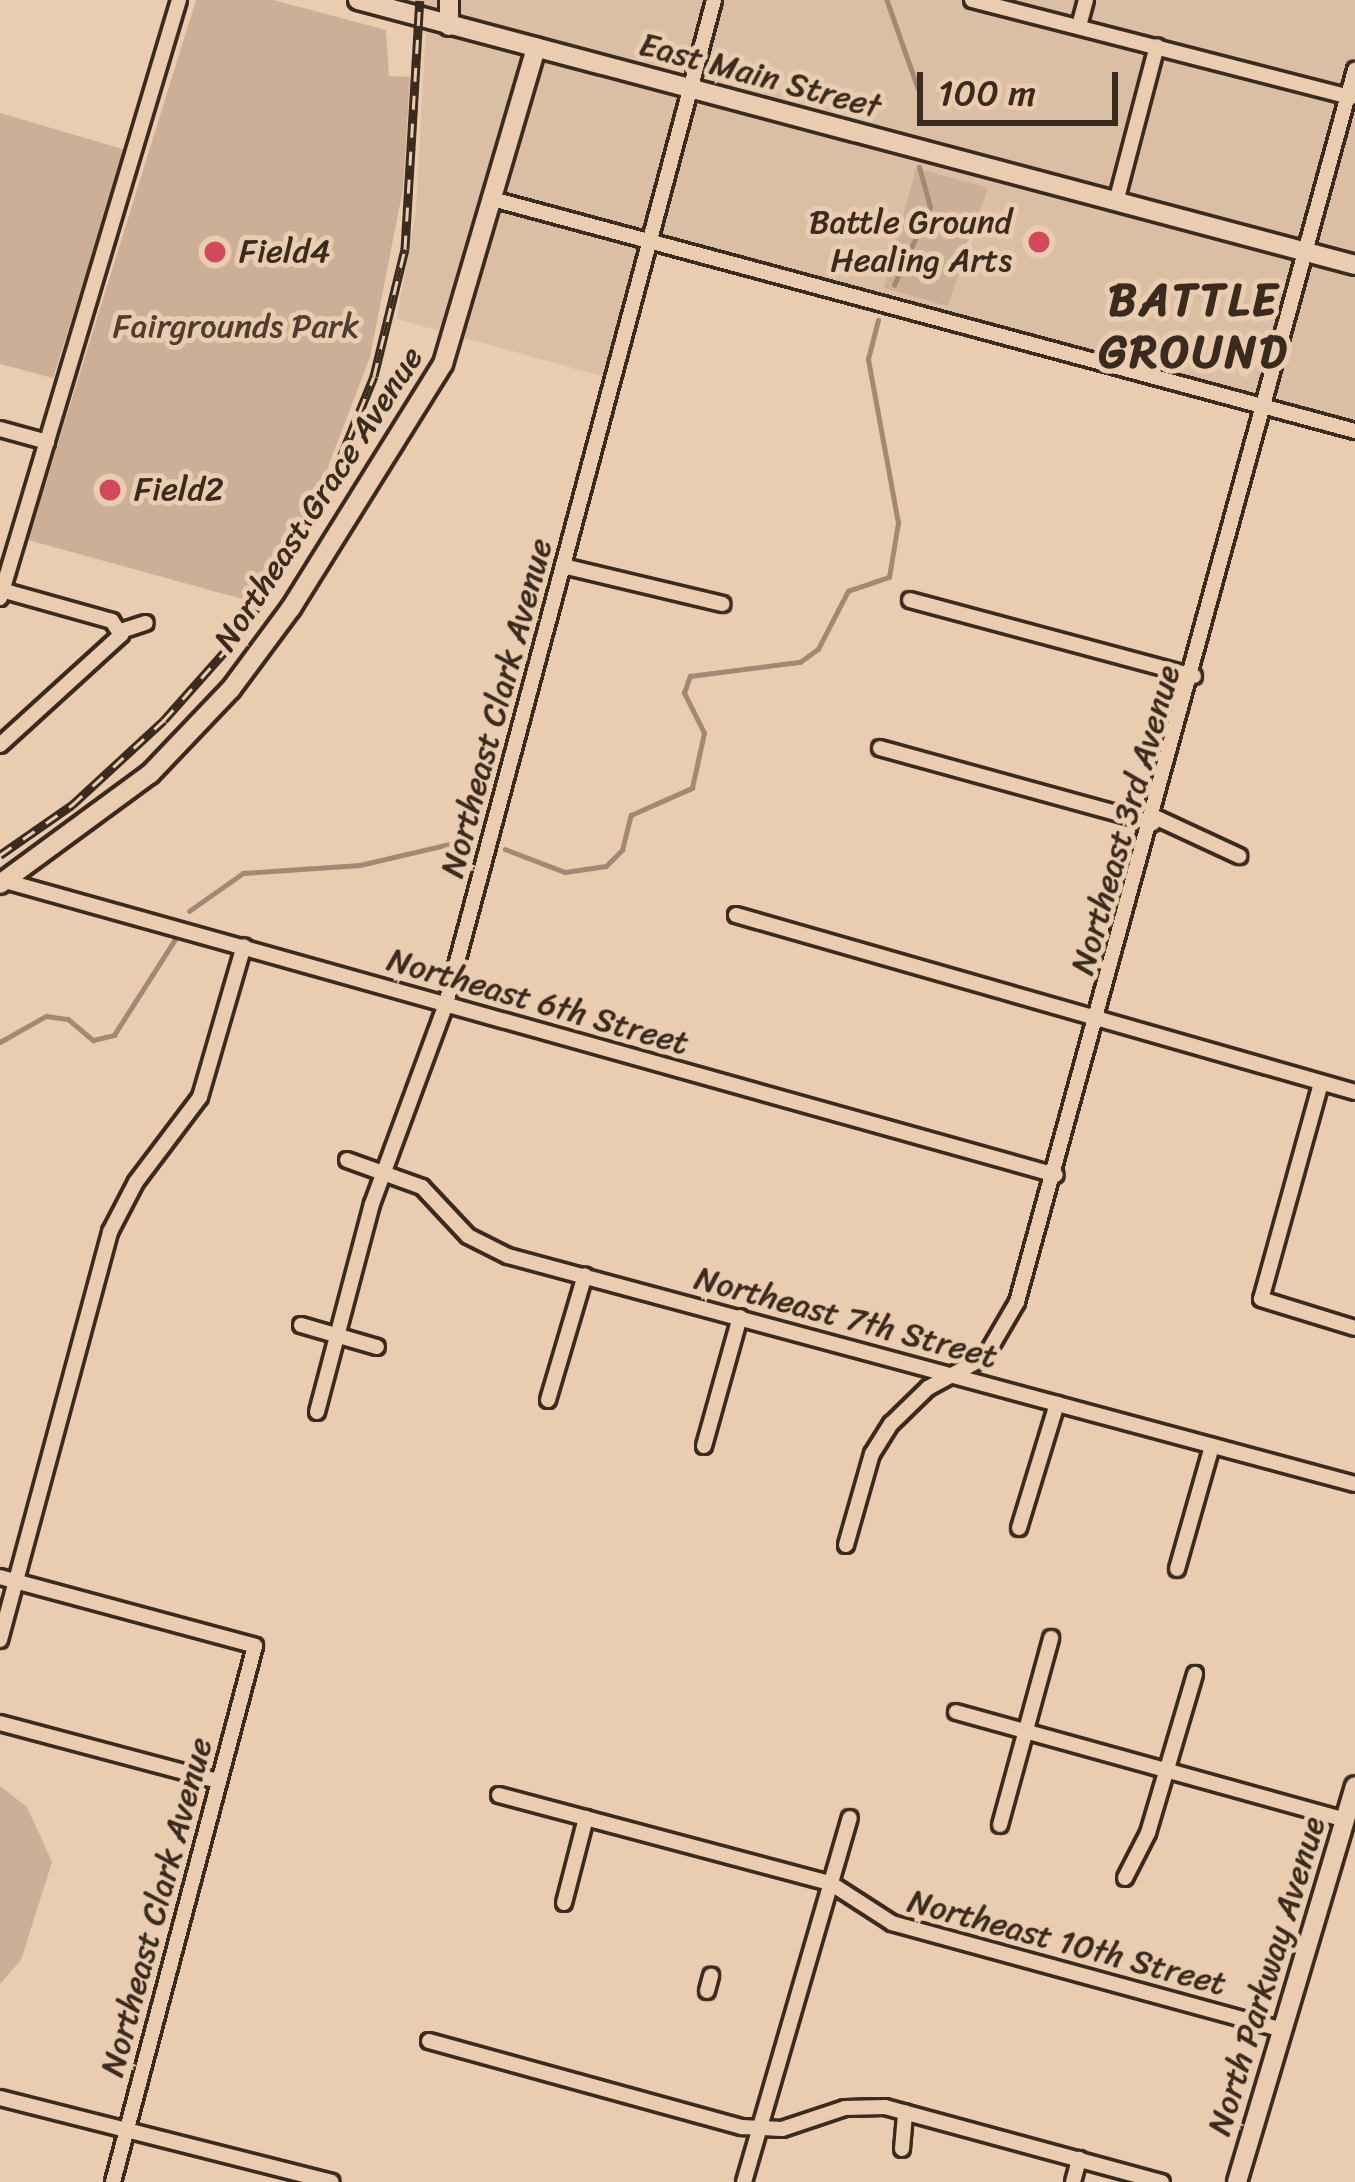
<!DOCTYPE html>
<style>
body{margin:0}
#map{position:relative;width:1355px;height:2182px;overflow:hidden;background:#eacdb1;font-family:Sriracha,sans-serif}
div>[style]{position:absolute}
.built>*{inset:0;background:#dabfa4}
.green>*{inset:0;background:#cbaf97}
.stream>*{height:4.5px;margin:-2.25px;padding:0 2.25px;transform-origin:2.25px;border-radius:2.25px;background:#a18974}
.roads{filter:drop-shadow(3px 0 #3b2a1e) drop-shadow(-3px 0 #3b2a1e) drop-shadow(0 3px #3b2a1e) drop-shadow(0 -3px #3b2a1e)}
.street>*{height:14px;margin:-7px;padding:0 7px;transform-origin:7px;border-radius:7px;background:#eacdb1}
.secondary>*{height:18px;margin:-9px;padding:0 9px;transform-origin:9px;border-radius:9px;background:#eacdb1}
.rail>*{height:9px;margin-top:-4.5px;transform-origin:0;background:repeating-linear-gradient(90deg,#eacdb1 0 14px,#3b2a1e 0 28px);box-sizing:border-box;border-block:3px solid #3b2a1e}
.dots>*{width:33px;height:33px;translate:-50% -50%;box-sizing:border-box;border:6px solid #eacdb1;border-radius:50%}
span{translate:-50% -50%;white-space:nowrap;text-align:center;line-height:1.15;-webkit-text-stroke:10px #eacdb1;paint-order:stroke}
.street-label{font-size:33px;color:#3b2a1e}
.poi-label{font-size:33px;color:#3b2a1e}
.right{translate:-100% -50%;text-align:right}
.left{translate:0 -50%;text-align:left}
.park-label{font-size:33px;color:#513e30}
.district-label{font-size:45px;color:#3b2a1e;font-weight:700;letter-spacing:3px}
.scale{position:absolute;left:917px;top:72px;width:201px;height:54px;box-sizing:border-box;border:6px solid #3b2a1e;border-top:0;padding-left:15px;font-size:36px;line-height:42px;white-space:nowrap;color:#3b2a1e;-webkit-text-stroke:9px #eacdb1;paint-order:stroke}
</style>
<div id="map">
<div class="built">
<i style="clip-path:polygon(404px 0,1355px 0,1355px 440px,648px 239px,609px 378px,397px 319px,416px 211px,427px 7px)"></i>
</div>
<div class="green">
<i style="clip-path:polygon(196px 0,273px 0,386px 30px,389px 76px,410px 77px,403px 189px,370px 357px,320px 488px,253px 602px,28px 540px)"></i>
<i style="clip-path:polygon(0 113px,126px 150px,53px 378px,0 364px)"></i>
<i style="clip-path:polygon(916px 168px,988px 188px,948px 306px,884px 288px)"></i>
<i style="clip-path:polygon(0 1786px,27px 1807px,52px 1862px,21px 1960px,0 1984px)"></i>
</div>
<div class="stream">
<i style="left:887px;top:0;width:93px;rotate:70.6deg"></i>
<i style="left:894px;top:285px;width:86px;rotate:-65.2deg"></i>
<i style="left:930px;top:207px;width:41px;rotate:-105.4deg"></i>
<i style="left:505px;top:849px;width:64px;rotate:21deg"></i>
<i style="left:565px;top:872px;width:41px;rotate:-8.3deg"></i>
<i style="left:606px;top:866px;width:23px;rotate:-45deg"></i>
<i style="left:622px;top:850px;width:36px;rotate:-76deg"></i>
<i style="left:631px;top:815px;width:67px;rotate:-23.9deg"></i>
<i style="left:692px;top:788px;width:56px;rotate:-77.7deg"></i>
<i style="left:704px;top:733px;width:45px;rotate:-116.6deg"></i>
<i style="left:684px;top:693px;width:18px;rotate:-71deg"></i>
<i style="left:690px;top:676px;width:111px;rotate:-7.3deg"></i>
<i style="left:800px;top:662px;width:22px;rotate:-36deg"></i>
<i style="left:818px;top:649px;width:65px;rotate:-62.7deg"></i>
<i style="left:848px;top:591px;width:43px;rotate:-18.9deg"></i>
<i style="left:889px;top:577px;width:55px;rotate:-80.5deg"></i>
<i style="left:898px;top:523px;width:167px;rotate:-100.4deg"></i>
<i style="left:868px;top:359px;width:40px;rotate:-75.6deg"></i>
<i style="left:189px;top:911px;width:66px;rotate:-35.1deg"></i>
<i style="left:243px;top:873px;width:117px;rotate:-3.9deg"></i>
<i style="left:360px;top:865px;width:114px;rotate:-13.2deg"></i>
<i style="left:0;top:1042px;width:53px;rotate:-29.5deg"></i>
<i style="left:46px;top:1016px;width:22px;rotate:8deg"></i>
<i style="left:68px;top:1019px;width:33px;rotate:40deg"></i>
<i style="left:93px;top:1040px;width:22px;rotate:-13deg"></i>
<i style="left:114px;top:1035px;width:117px;rotate:-57.5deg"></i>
</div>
<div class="roads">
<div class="street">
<i style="left:972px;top:0;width:391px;rotate:14.4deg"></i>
<i style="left:1079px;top:26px;width:27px;rotate:-75deg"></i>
<i style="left:496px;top:200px;width:890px;rotate:15.05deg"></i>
<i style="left:1116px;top:202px;width:161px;rotate:-75.3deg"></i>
<i style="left:0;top:429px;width:49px;rotate:15.5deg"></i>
<i style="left:563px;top:566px;width:164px;rotate:13.4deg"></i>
<i style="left:0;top:598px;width:624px;rotate:-73.34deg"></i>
<i style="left:910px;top:600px;width:294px;rotate:15deg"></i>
<i style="left:121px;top:631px;width:26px;rotate:-18deg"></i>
<i style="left:0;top:745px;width:164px;rotate:-42.3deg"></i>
<i style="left:121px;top:635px;width:17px;rotate:-123deg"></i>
<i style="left:112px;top:621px;width:114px;rotate:-164.3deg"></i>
<i style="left:880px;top:748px;width:283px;rotate:15.4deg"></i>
<i style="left:1155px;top:817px;width:93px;rotate:24.9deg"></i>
<i style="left:5px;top:881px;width:1091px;rotate:15.63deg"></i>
<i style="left:736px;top:915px;width:644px;rotate:15.96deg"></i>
<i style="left:1321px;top:1083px;width:224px;rotate:105.5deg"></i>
<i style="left:1261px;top:1299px;width:98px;rotate:17.1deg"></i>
<i style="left:347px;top:1160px;width:80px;rotate:19.8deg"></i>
<i style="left:422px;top:1187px;width:67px;rotate:46.8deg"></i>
<i style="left:468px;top:1236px;width:45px;rotate:26.6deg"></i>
<i style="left:508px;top:1256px;width:877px;rotate:15.07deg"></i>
<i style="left:301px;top:1325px;width:79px;rotate:16.1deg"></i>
<i style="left:548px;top:1400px;width:130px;rotate:-73.5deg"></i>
<i style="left:317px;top:1412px;width:215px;rotate:-75.2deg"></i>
<i style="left:372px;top:1204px;width:210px;rotate:-69.7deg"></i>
<i style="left:445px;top:1007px;width:1042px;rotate:-75.04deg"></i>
<i style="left:704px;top:1446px;width:134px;rotate:-74.4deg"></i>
<i style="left:1019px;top:1528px;width:130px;rotate:-73deg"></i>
<i style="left:846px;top:1545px;width:95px;rotate:-74.1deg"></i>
<i style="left:872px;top:1454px;width:36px;rotate:-58deg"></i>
<i style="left:891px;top:1424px;width:52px;rotate:-44.2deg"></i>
<i style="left:928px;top:1388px;width:65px;rotate:-28.5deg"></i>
<i style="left:985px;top:1357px;width:64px;rotate:-59.8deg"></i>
<i style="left:1017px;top:1302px;width:1278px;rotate:-74.66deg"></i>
<i style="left:1177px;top:1569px;width:128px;rotate:-74.1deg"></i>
<i style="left:0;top:1577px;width:264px;rotate:15.1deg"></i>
<i style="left:255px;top:1646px;width:554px;rotate:104.84deg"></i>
<i style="left:0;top:1640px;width:423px;rotate:-74.9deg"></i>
<i style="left:110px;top:1232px;width:56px;rotate:-62.5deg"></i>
<i style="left:136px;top:1182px;width:106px;rotate:-53deg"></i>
<i style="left:200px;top:1097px;width:157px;rotate:-73.8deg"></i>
<i style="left:956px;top:1712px;width:404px;rotate:15.5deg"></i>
<i style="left:0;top:1723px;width:226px;rotate:14.9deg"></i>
<i style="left:499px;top:1795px;width:342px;rotate:14.9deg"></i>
<i style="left:830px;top:1883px;width:74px;rotate:32.8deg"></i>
<i style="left:892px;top:1923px;width:404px;rotate:15.3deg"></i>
<i style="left:1000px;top:1825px;width:194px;rotate:-74.7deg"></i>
<i style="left:1125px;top:1878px;width:51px;rotate:-62.9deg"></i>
<i style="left:1148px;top:1833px;width:166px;rotate:-73.5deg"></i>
<i style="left:564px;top:1903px;width:88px;rotate:-75.5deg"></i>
<i style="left:707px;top:1991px;width:16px;rotate:-75deg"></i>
<i style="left:429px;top:2041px;width:325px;rotate:15.4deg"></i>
<i style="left:742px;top:2127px;width:40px;rotate:2.9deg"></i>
<i style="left:782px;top:2129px;width:66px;rotate:-18.4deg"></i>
<i style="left:845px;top:2108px;width:40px;rotate:-1.4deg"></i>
<i style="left:885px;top:2107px;width:287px;rotate:15.2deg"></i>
<i style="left:0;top:2098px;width:342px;rotate:14.2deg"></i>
<i style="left:902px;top:2149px;width:37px;rotate:-85deg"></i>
<i style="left:744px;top:2182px;width:379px;rotate:-73.8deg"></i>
<i style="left:1073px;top:2182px;width:24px;rotate:-75deg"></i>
</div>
<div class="secondary">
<i style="left:358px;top:0;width:1032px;rotate:14.88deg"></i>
<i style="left:449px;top:0;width:26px;rotate:90deg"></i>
<i style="left:0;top:884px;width:186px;rotate:-36.3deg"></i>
<i style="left:150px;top:774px;width:117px;rotate:-46.4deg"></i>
<i style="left:231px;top:689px;width:101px;rotate:-53.5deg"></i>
<i style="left:291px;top:608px;width:287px;rotate:-58.1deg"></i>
<i style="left:443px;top:364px;width:330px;rotate:-73.6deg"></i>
<i style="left:1237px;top:2182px;width:413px;rotate:-73.4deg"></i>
</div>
</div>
<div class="rail">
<i style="left:0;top:855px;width:88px;rotate:-34.8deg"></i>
<i style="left:72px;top:805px;width:125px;rotate:-42.7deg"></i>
<i style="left:164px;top:720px;width:118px;rotate:-48.4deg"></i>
<i style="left:242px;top:632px;width:167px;rotate:-59deg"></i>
<i style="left:328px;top:489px;width:122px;rotate:-67.8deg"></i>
<i style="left:374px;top:376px;width:131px;rotate:-76.3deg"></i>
<i style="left:405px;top:249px;width:249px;rotate:-86.6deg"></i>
</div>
<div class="dots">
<i style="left:1039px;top:242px;background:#d1495b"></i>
<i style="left:215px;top:252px;background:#d1495b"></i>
<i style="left:110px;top:490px;background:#d1495b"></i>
</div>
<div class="street-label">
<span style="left:760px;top:76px;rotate:15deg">East Main Street</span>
<span style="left:319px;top:499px;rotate:-57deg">Northeast Grace Avenue</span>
<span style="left:497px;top:708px;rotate:-75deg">Northeast Clark Avenue</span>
<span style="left:1126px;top:820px;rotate:-74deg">Northeast 3rd Avenue</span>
<span style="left:538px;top:1002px;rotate:16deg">Northeast 6th Street</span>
<span style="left:846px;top:1318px;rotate:15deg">Northeast 7th Street</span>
<span style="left:157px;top:1907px;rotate:-75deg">Northeast Clark Avenue</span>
<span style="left:1067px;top:1943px;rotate:15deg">Northeast 10th Street</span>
<span style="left:1267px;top:1976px;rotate:-73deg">North Parkway Avenue</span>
</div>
<div class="poi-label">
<span class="right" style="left:1012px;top:242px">Battle Ground<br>Healing Arts</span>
<span class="left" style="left:239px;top:252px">Field4</span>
<span class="left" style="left:134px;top:490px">Field2</span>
</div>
<div class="park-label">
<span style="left:236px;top:327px">Fairgrounds Park</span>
</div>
<div class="district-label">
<span style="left:1194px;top:327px">BATTLE<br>GROUND</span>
</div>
<div class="scale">100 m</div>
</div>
